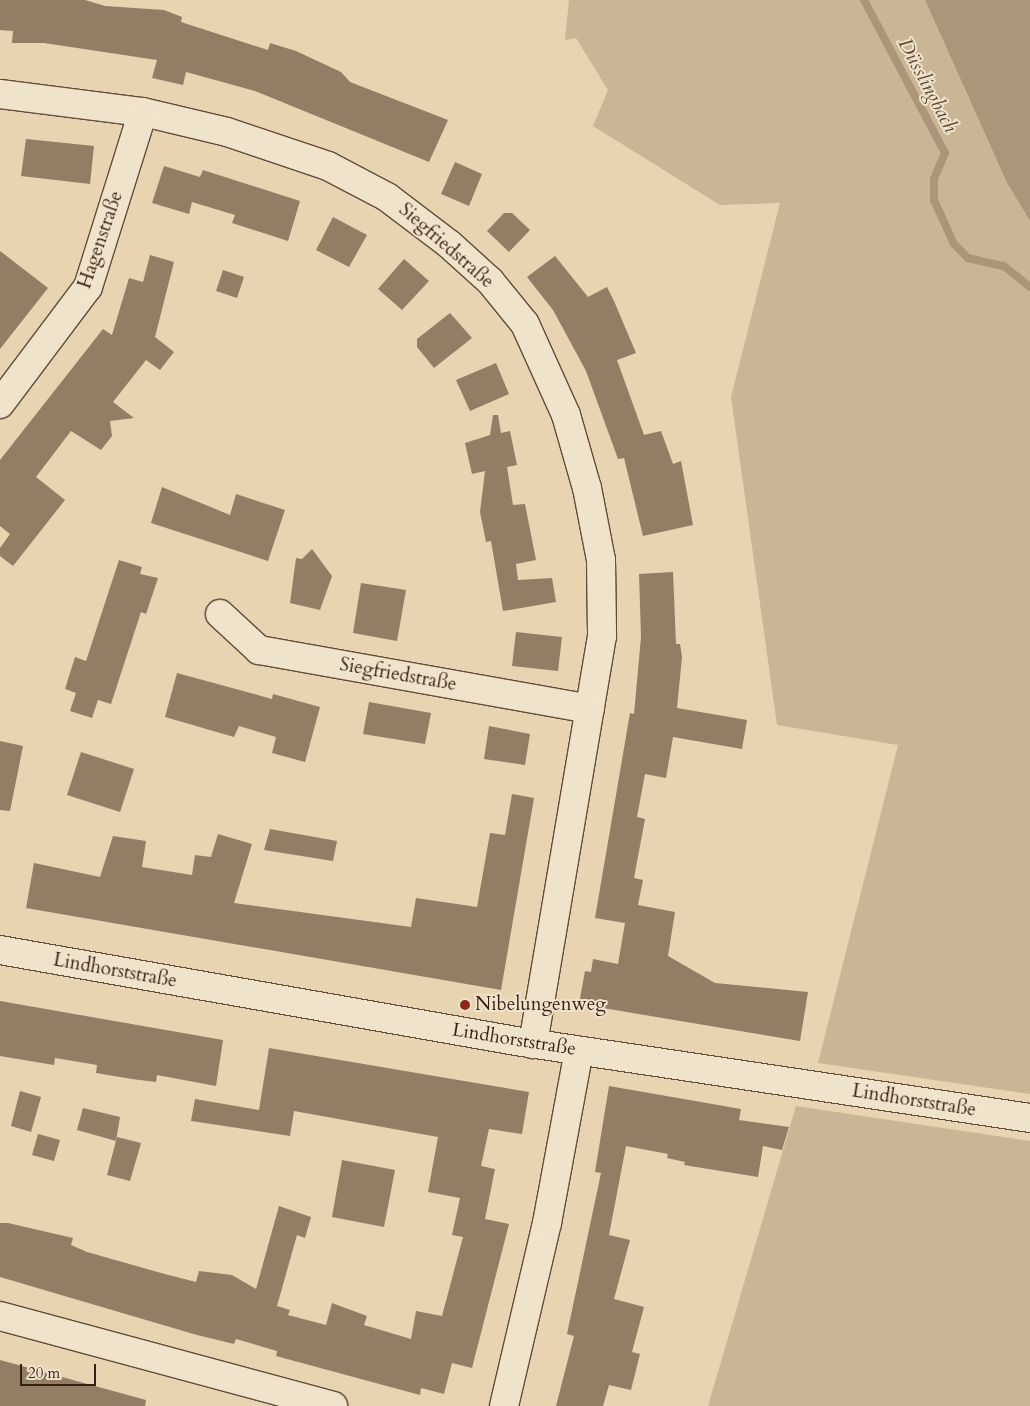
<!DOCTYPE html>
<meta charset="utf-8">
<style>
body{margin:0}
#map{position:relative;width:1030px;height:1406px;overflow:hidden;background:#e8d4b0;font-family:Cardo,serif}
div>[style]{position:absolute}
.green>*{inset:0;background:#cab595}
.water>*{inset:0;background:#ab967a}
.stream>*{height:8px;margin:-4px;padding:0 4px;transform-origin:4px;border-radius:4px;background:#ab967a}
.building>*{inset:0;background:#937d64}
.roads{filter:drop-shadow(1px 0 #624c3a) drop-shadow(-1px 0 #624c3a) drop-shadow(0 1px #624c3a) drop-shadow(0 -1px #624c3a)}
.minor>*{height:28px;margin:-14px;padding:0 14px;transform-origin:14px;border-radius:14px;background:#f0e3cc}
.dots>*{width:14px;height:14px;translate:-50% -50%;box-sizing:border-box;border:2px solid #f0e3cc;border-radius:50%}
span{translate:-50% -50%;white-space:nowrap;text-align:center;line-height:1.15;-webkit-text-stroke:4px #f0e3cc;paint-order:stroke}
.street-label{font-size:19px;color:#361e12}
.poi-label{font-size:19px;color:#361e12}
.left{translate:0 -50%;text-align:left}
.water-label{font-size:20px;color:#5f4836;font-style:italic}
.scale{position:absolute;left:20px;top:1364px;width:76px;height:22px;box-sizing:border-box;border:2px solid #361e12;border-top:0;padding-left:6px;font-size:15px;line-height:18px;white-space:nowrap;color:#361e12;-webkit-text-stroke:4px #f0e3cc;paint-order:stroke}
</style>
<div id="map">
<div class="green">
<i style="clip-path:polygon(569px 0,925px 0,1007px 183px,1030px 221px,1030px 1094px,818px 1063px,898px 745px,777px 725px,731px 397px,780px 203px,720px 205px,593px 126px,608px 90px,576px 38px,565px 40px)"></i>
<i style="clip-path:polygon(796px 1106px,1030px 1141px,1030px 1406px,708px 1406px)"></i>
</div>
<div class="water">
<i style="clip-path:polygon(925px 0,1030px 0,1030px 221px,1007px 183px)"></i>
</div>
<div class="stream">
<i style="left:864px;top:0;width:173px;rotate:62.1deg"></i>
<i style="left:945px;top:153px;width:28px;rotate:113deg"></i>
<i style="left:934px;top:179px;width:21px;rotate:90deg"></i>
<i style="left:934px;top:200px;width:48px;rotate:65.6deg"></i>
<i style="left:954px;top:244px;width:20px;rotate:45deg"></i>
<i style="left:968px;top:258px;width:37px;rotate:13deg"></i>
<i style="left:1004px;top:266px;width:33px;rotate:39deg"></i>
</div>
<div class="building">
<i style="clip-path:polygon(0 0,85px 0,105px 6px,164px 10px,182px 17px,181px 22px,268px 50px,270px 43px,296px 51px,341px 72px,350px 82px,448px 120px,429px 162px,255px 91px,186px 72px,183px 85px,152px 78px,157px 60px,44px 43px,12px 43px,13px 31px,0 30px)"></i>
<i style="clip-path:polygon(26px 139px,94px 146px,90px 184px,21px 176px)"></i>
<i style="clip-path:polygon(455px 162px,482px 174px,469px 206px,441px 194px)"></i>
<i style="clip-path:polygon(164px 166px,200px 177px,203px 170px,300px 201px,288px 241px,232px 223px,235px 215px,192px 202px,189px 214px,152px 203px)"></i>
<i style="clip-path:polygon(504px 213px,512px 213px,530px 230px,509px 252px,487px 231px)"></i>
<i style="clip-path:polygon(333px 217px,367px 235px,349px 267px,316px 250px)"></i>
<i style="clip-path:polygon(0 251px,48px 288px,0 349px)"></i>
<i style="clip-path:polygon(150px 255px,174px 262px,155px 337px,174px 352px,160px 370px,146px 360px,113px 402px,134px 418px,110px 421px,112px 436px,101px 450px,71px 431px,36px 477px,65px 500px,13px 566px,0 556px,0 548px,10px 534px,0 526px,0 460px,103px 329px,112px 335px,129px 278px,143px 282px)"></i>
<i style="clip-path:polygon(555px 256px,588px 297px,607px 287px,614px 301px,636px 353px,617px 360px,644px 435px,661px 431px,673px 464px,681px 461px,693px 525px,643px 536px,624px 458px,618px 459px,586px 371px,553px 310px,527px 277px)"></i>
<i style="clip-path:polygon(404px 259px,429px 281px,402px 310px,378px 289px)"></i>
<i style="clip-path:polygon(223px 270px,244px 277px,237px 298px,216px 291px)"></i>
<i style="clip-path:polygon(450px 313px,472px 338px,434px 368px,417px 347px,417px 339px)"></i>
<i style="clip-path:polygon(496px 363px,509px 394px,470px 411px,456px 380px)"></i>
<i style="clip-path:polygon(493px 415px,498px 415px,501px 433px,510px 431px,517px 465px,507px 467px,513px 505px,525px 504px,536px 560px,516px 564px,518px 580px,552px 578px,556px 602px,503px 611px,491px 541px,486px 542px,480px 512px,485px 471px,472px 474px,465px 443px,490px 435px)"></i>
<i style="clip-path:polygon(162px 487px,230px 515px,236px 494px,285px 510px,268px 561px,151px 523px)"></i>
<i style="clip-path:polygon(312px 549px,332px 576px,320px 610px,290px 603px,296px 558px,302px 559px)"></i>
<i style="clip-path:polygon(119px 560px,142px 567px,140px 574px,158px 578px,146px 614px,141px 612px,111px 704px,98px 700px,92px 718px,70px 711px,76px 693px,65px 689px,75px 657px,86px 661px)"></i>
<i style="clip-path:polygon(673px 572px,676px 644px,680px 644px,682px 657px,677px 708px,747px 720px,742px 749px,673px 737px,666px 778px,645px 774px,637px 817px,645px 819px,634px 878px,643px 880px,638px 905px,675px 912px,668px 956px,715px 983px,808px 992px,800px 1041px,579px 1004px,585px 971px,591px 972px,593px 959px,618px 964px,625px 923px,595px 918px,630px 713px,634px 714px,641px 637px,639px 574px)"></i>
<i style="clip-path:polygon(361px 583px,406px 590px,397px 641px,353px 633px)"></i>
<i style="clip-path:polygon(516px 632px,562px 637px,558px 671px,512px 666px)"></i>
<i style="clip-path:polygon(177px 673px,272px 699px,273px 694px,320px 707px,305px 762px,272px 753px,276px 737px,239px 726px,234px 737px,165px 717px)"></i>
<i style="clip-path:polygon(369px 702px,431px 713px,425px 744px,363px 734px)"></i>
<i style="clip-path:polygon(489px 726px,530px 734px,525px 765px,484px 759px)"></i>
<i style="clip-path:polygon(0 741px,23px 746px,10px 811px,0 810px)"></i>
<i style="clip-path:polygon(81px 752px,134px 769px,120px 812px,67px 795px)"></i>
<i style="clip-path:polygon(512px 794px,534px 798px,501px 990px,26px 908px,34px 863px,100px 877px,113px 836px,146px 841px,142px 867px,192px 875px,195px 855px,211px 857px,218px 834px,252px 844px,234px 903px,411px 927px,416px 898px,477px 907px,490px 833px,505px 835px)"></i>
<i style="clip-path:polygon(270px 829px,337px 841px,333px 861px,264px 850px)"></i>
<i style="clip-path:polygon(0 1001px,223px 1040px,216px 1086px,157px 1075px,156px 1082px,132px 1079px,96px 1073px,97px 1065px,55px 1058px,54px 1065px,0 1056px)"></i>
<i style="clip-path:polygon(269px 1048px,529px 1092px,522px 1134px,489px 1129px,481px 1166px,495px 1169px,485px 1219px,509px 1224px,472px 1368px,452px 1363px,444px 1394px,421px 1388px,420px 1395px,276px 1356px,277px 1351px,236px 1339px,234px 1344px,197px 1335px,0 1277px,0 1223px,8px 1223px,73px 1238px,71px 1245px,87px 1252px,161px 1273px,196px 1282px,199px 1271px,232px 1275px,256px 1289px,279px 1206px,311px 1217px,305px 1238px,297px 1235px,277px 1306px,290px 1310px,288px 1315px,326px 1325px,332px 1303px,367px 1316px,364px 1325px,411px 1339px,416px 1311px,442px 1316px,463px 1237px,452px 1235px,460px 1198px,428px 1192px,438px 1137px,294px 1111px,290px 1136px,191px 1121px,195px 1099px,259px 1110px)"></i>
<i style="clip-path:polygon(609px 1086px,741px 1109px,739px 1120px,789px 1127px,782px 1150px,763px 1146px,758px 1177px,684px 1165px,685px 1162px,667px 1158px,668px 1154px,626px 1146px,609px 1235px,630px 1240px,614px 1299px,644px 1307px,632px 1352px,640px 1354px,631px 1390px,609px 1385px,603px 1406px,556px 1406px,574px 1336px,567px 1334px,601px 1173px,595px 1172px)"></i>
<i style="clip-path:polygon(20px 1091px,41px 1097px,31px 1132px,11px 1126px)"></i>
<i style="clip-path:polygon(83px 1108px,120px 1117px,116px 1141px,77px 1130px)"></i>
<i style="clip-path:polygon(38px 1134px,60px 1140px,54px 1161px,32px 1155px)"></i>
<i style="clip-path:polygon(117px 1137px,141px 1143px,130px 1181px,107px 1175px)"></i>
<i style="clip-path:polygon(342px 1160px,395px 1170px,384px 1227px,332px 1217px)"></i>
<i style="clip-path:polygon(0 1360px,146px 1400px,145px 1406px,0 1406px)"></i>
</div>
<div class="roads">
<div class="minor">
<i style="left:0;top:94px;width:144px;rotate:7.2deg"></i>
<i style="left:143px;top:112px;width:86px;rotate:13.4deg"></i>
<i style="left:227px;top:132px;width:107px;rotate:18.6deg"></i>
<i style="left:328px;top:166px;width:67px;rotate:27.7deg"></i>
<i style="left:387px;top:197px;width:78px;rotate:37.2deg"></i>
<i style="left:449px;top:244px;width:55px;rotate:42.1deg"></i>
<i style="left:490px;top:281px;width:55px;rotate:50.9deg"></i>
<i style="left:525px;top:324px;width:100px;rotate:65.7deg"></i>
<i style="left:566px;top:415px;width:76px;rotate:74deg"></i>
<i style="left:587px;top:488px;width:73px;rotate:79deg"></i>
<i style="left:601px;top:560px;width:76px;rotate:89.2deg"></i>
<i style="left:602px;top:636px;width:414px;rotate:99.6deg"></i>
<i style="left:0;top:404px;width:146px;rotate:-53.1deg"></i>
<i style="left:88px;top:287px;width:183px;rotate:-72.6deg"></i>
<i style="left:220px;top:614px;width:53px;rotate:42.7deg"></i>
<i style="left:259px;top:650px;width:336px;rotate:10.1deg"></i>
<i style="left:0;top:950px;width:524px;rotate:10deg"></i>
<i style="left:516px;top:1041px;width:520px;rotate:8.52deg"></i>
<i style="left:0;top:1316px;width:345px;rotate:15.1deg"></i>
<i style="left:504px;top:1406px;width:188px;rotate:-76.8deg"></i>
<i style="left:547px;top:1223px;width:175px;rotate:-79.5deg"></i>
</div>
</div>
<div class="dots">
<i style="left:465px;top:1005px;background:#8f2418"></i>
</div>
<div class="street-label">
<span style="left:101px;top:240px;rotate:-71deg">Hagenstraße</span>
<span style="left:446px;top:246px;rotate:41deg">Siegfriedstraße</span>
<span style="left:398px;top:675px;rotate:10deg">Siegfriedstraße</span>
<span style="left:115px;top:971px;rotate:10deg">Lindhorststraße</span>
<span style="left:514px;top:1040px;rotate:9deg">Lindhorststraße</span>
<span style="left:914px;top:1101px;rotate:9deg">Lindhorststraße</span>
</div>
<div class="poi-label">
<span class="left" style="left:475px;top:1005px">Nibelungenweg</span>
</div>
<div class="water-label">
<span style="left:928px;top:85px;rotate:62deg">Düsslingbach</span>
</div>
<div class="scale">20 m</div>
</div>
